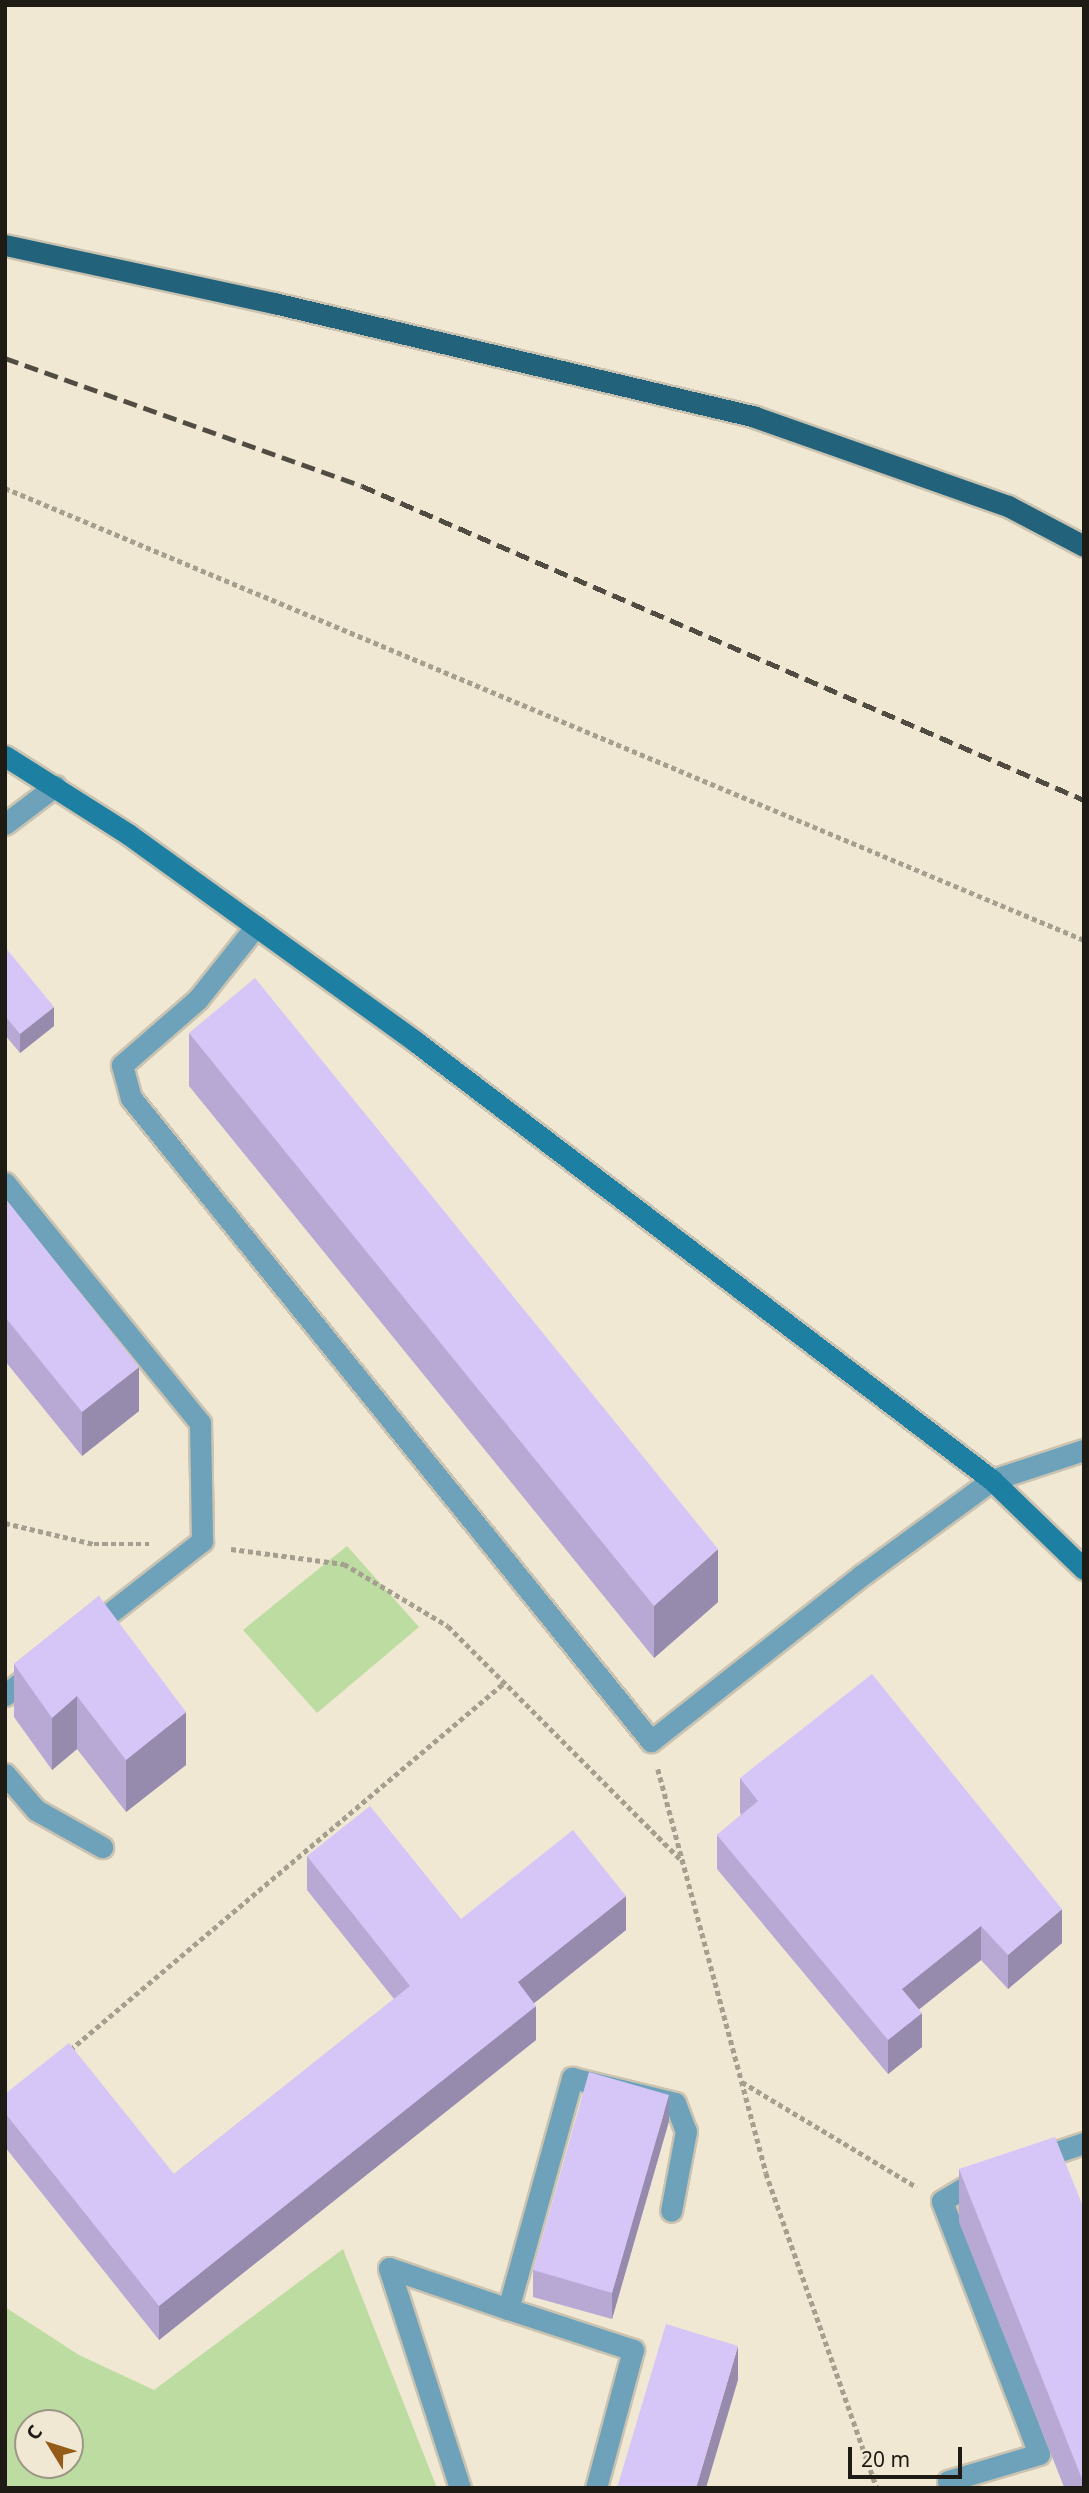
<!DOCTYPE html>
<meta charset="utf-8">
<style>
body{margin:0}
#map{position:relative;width:1089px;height:2493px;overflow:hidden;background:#f0e8d3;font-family:"Noto Sans",sans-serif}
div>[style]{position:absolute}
.green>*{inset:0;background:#bddca1}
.path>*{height:4.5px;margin-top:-2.25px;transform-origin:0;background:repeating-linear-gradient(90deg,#a59f8f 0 5px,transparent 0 8.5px)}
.roads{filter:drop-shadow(2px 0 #cac3b1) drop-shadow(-2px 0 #cac3b1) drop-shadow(0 2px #cac3b1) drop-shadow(0 -2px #cac3b1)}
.lane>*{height:21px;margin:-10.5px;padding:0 10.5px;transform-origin:10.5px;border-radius:10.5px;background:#6da2ba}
.secondary>*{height:21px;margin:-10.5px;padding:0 10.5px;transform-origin:10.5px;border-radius:10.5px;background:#1d7fa2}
.primary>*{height:21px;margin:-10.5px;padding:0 10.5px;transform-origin:10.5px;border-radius:10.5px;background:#22627b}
.rail>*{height:5px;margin-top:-2.5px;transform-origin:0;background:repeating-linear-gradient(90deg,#504c42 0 14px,transparent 0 21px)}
.wall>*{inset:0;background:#b8a9d4}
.shaded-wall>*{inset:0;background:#968aad}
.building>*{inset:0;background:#d6c5f7}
span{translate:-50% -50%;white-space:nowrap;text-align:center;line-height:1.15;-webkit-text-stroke:7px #f0e8d3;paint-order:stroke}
.frame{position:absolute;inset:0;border:7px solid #1e1b14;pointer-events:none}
.north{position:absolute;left:14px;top:2409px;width:70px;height:70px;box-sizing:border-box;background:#f0e8d3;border:2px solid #9c9687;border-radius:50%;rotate:308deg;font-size:19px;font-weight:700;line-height:28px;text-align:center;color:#1e1b14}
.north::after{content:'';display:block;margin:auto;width:24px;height:32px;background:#955b18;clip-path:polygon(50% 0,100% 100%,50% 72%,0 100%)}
.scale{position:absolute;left:848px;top:2447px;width:114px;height:32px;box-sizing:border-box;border:4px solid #1e1b14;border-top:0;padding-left:9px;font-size:21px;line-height:24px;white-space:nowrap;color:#1e1b14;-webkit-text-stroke:5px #f0e8d3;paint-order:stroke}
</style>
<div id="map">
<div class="green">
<i style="clip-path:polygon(347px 1546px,419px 1627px,317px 1713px,243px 1630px)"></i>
<i style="clip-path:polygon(evenodd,343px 2249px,437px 2488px,5px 2488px,5px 2307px,79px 2355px,154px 2390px,343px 2249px,28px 2423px,70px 2423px,70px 2465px,28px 2465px,28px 2423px)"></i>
</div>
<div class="path">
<i style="left:5px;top:488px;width:1170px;rotate:22.73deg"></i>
<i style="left:5px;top:1523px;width:91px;rotate:13.3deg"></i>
<i style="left:94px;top:1544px;width:55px"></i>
<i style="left:231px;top:1549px;width:114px;rotate:7.6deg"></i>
<i style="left:344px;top:1564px;width:121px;rotate:30.8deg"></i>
<i style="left:448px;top:1626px;width:334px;rotate:45.1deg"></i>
<i style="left:658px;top:1769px;width:418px;rotate:75deg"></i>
<i style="left:766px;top:2173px;width:334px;rotate:70.6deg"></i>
<i style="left:70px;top:2050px;width:568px;rotate:-40.22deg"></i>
<i style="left:742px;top:2082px;width:204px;rotate:31deg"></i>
</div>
<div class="roads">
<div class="lane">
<i style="left:5px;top:824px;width:63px;rotate:-37.2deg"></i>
<i style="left:256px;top:926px;width:93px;rotate:128.5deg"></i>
<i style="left:198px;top:999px;width:101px;rotate:139deg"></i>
<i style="left:122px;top:1065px;width:34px;rotate:75deg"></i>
<i style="left:131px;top:1098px;width:827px;rotate:51.04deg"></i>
<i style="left:651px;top:1741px;width:268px;rotate:-38.2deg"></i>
<i style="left:862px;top:1575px;width:161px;rotate:-36.2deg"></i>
<i style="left:992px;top:1480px;width:97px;rotate:-18.1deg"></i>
<i style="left:5px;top:1183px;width:309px;rotate:50.9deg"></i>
<i style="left:200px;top:1423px;width:118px;rotate:89deg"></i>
<i style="left:202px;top:1541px;width:145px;rotate:142deg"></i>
<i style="left:5px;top:1695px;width:38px;rotate:-39deg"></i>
<i style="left:5px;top:1774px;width:48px;rotate:49.3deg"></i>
<i style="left:36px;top:1810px;width:76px;rotate:29.3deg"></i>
<i style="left:1036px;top:2159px;width:51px;rotate:-18.4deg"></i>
<i style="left:460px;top:2488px;width:231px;rotate:-107.9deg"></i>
<i style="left:389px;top:2268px;width:126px;rotate:19deg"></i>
<i style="left:596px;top:2488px;width:143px;rotate:-75deg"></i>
<i style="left:633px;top:2350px;width:132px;rotate:-161.8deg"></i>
<i style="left:508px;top:2309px;width:240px;rotate:-74.5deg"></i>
<i style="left:572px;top:2078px;width:106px;rotate:13.6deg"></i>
<i style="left:675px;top:2103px;width:30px;rotate:69deg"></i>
<i style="left:686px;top:2131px;width:81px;rotate:100.6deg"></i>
<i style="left:950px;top:2488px;width:7px;rotate:-106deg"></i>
<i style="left:948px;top:2481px;width:95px;rotate:-16.5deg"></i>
<i style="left:1039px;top:2454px;width:271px;rotate:-111deg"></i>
<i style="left:942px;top:2201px;width:47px;rotate:-31deg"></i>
</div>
<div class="secondary">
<i style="left:5px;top:756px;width:146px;rotate:32.4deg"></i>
<i style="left:128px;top:834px;width:355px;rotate:35.8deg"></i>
<i style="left:416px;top:1042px;width:724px;rotate:37.25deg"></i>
<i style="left:992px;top:1480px;width:128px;rotate:44.1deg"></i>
</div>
<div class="primary">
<i style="left:5px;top:245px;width:275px;rotate:12.2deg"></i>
<i style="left:274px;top:303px;width:494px;rotate:13.3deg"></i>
<i style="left:755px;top:417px;width:268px;rotate:19.4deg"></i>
<i style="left:1008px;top:506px;width:86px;rotate:27.8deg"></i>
</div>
</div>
<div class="rail">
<i style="left:5px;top:358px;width:379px;rotate:19.7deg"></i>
<i style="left:362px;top:486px;width:787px;rotate:23.5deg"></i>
</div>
<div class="wall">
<i style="clip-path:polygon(5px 947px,54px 1026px,20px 1053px,5px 1035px)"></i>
<i style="clip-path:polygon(189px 1033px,718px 1602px,654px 1658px,189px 1086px)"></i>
<i style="clip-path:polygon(5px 1198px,139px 1411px,82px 1456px,5px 1361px)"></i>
<i style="clip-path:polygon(99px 1596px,186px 1765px,126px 1812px,77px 1749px,52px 1770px,14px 1717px,14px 1664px)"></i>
<i style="clip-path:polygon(740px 1778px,1062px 1943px,1008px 1989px,981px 1960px,919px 2009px,922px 2047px,888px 2074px,717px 1869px,717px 1835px,741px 1815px,740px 1812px)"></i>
<i style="clip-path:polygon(307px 1856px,461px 1919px,626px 1930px,534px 2003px,536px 2040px,159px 2340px,5px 2147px,5px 2094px,174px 2174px,394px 1999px,307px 1890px)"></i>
<i style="clip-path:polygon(669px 2121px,612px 2319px,533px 2297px,533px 2270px)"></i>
<i style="clip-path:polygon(959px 2169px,1084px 2209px,1084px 2488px,1060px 2488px,1064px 2487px,959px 2222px)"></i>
</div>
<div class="shaded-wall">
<i style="clip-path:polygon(54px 1007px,54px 1026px,20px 1053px,20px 1034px)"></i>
<i style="clip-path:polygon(139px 1367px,139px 1411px,82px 1456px,82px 1412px)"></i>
<i style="clip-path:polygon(718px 1549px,718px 1602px,654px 1658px,654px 1606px)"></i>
<i style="clip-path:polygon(77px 1696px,77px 1749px,52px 1770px,52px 1718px)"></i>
<i style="clip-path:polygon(186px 1712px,186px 1765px,126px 1812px,126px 1760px)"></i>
<i style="clip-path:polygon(626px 1896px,626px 1930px,518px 2016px,518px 1982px)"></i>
<i style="clip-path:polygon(1062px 1909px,1062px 1943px,1008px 1989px,1008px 1955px)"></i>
<i style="clip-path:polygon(981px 1926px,981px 1960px,902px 2023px,902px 1989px)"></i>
<i style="clip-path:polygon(536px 2006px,536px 2040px,159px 2340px,159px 2306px)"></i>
<i style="clip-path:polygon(922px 2013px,922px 2047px,888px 2074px,888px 2040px)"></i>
<i style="clip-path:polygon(669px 2095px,669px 2121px,612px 2319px,612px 2293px)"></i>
<i style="clip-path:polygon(738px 2346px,738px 2380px,706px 2488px,696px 2488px)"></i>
</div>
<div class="building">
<i style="clip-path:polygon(5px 947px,54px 1007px,20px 1034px,5px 1016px)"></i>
<i style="clip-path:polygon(255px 978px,718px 1549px,654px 1606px,189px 1033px)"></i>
<i style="clip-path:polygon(5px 1198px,139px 1367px,82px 1412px,5px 1317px)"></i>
<i style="clip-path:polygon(99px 1596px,186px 1712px,126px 1760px,77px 1696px,52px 1718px,14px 1664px)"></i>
<i style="clip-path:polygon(872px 1674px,1062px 1909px,1008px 1955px,981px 1926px,902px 1989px,922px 2013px,888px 2040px,717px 1835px,758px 1801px,740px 1778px)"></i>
<i style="clip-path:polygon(370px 1806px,461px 1919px,573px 1830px,626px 1896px,518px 1982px,536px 2006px,159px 2306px,5px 2113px,5px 2094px,69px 2043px,174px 2174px,410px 1986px,307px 1856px)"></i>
<i style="clip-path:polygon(589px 2072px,669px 2095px,612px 2293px,533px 2270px)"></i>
<i style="clip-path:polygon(1055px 2137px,1084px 2209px,1084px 2484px,959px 2169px)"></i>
<i style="clip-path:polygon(666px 2324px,738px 2346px,696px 2488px,617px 2488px)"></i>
</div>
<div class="frame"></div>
<div class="north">С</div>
<div class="scale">20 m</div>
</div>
